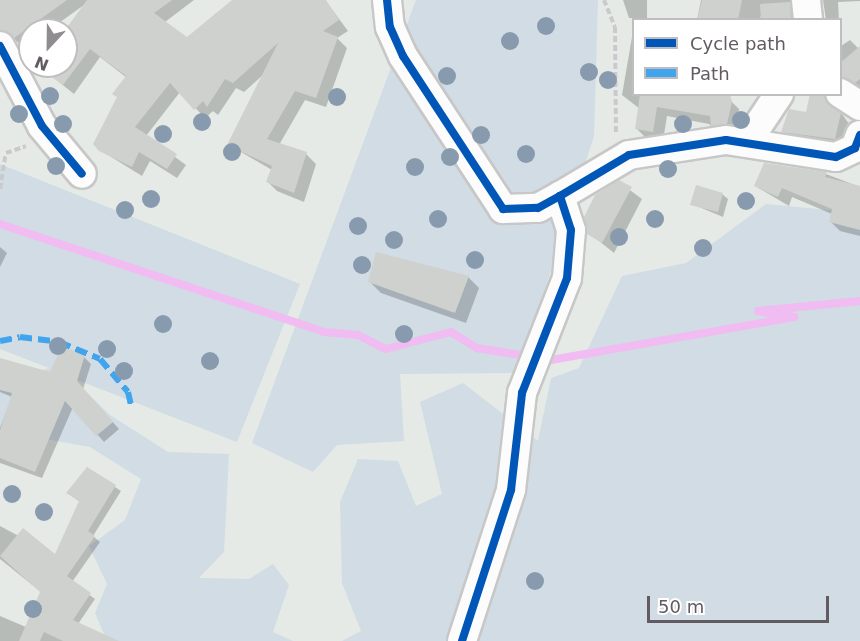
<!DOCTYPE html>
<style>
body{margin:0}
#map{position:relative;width:860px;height:641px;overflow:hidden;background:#e5eae7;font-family:"DejaVu Sans",sans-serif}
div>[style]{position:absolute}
.green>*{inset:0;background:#d1dce4}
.shadow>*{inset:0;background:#0003}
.stream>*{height:8px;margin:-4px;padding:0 4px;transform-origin:4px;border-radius:4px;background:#f0bcf2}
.building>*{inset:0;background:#ced1ce}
.path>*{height:4px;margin-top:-2px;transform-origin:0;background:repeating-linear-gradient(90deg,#cac9cd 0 6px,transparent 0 9px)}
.roads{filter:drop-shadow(2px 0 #c7c7c7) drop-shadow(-2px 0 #c7c7c7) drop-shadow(0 2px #c7c7c7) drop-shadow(0 -2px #c7c7c7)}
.minor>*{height:28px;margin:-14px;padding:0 14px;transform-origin:14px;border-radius:14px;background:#fbfcfb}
.quiet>*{height:6px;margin-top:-3px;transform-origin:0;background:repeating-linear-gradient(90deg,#41a5ee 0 12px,transparent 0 18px)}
.cycleway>*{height:8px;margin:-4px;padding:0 4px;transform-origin:4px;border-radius:4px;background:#0057b8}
.trees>*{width:18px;height:18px;margin:-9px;border-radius:50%;background:#889bae}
span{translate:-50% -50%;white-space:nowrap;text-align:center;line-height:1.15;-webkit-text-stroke:4.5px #fff;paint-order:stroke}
.legend{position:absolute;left:632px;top:18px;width:210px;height:78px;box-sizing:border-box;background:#fff;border:2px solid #c0bdc0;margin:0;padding:8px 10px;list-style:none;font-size:18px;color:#625b62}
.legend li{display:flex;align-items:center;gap:12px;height:30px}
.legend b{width:30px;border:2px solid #c0bdc0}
.north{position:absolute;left:18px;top:18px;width:60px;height:60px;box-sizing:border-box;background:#fff;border:2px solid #c0bdc0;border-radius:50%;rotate:202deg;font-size:16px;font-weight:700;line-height:24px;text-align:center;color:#625b62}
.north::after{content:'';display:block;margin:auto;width:21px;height:27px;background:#908d91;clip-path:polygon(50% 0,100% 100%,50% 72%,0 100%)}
.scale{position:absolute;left:647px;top:596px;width:182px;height:27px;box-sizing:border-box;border:3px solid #625b62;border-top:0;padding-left:8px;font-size:18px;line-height:21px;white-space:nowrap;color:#625b62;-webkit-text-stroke:4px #fff;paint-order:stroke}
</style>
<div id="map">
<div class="green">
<i style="clip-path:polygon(416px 0,598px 0,594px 136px,518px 373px,400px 374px,404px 441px,337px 445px,313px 472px,252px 443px)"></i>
<i style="clip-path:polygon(0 164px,300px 284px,237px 442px,72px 378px,110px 415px,168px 452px,229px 454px,224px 552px,199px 578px,249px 579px,273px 564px,289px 585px,273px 632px,293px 641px,107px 641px,95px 613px,107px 584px,89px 546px,125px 520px,141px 479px,90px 447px,0 431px,0 381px,49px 368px,0 349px)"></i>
<i style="clip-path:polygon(766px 204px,860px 213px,860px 641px,342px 641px,361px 631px,342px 583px,340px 502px,358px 459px,398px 461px,416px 506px,442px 494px,420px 402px,463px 383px,538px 441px,551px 378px,579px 368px,622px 276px,686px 263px)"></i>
</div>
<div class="shadow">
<i style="clip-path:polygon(0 0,194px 0,165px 22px,187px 39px,233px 0,325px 0,348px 31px,337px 38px,347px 48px,326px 107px,305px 100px,279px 145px,306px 154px,316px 164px,304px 202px,277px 191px,267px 181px,272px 170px,229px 145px,264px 74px,244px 92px,236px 88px,218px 115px,213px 111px,205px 118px,180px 92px,146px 136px,186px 165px,177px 178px,150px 161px,142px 176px,100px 150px,127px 78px,100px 57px,74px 94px,40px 67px,66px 66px,84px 5px,49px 30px,30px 30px,25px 47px,0 30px)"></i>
<i style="clip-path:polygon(623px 0,647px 0,647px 18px,629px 18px)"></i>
<i style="clip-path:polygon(701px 0,804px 0,800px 20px,764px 20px,762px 11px,760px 20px,697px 20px)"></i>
<i style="clip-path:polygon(823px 0,860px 0,860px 1px,838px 2px,839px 20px,826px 20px)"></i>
<i style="clip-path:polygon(632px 37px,634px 94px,729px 99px,739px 109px,737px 133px,719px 134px,709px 124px,667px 116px,663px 141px,647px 139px,637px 129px,640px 109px,622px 95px)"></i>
<i style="clip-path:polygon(840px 38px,841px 46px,850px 40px,860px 50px,860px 91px,840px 91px)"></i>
<i style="clip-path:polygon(811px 94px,838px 94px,833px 102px,850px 125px,844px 149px,793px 141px,783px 131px,807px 113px)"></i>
<i style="clip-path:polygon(826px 174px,860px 187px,860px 236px,840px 231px,830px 221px,832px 214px,792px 197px,789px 206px,755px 186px)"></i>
<i style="clip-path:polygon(619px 182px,642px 199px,614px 253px,589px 233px)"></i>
<i style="clip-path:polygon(722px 194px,728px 199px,723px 217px,692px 204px)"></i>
<i style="clip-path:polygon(0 247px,7px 253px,0 267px)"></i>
<i style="clip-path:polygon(468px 277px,479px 288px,466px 323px,381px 293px,370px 282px)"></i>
<i style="clip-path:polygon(84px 357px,91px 364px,83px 389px,119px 429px,104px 442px,73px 407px,42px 478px,0 463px,0 428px,12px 397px,0 392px,0 368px,51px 374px)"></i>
<i style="clip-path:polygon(88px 469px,121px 491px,93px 536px,100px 542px,72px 582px,95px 599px,78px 624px,105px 641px,0 641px,0 616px,26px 627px,41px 592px,0 559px,0 526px,56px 556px,80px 502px,68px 493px)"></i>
</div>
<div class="stream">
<i style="left:0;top:224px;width:342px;rotate:18.4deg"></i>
<i style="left:324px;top:332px;width:34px;rotate:5deg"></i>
<i style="left:358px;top:335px;width:31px;rotate:27deg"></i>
<i style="left:386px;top:349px;width:67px;rotate:-14.7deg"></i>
<i style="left:451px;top:332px;width:31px;rotate:32deg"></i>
<i style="left:477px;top:348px;width:75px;rotate:9.2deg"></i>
<i style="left:551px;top:360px;width:247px;rotate:-10deg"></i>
<i style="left:794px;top:317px;width:36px;rotate:-171deg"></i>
<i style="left:758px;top:311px;width:102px;rotate:-5.6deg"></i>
</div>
<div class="building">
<i style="clip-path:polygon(0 0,67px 0,14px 38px,0 30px)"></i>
<i style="clip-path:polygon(87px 0,172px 0,154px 13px,187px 37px,232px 0,326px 0,339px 20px,323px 31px,338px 37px,316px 98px,295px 91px,267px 139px,307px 152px,294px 193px,266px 182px,272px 166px,227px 145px,278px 43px,233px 83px,225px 79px,207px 107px,203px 101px,194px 110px,170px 83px,135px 127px,177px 154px,167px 169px,139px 152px,132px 167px,99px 151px,93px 144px,117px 97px,112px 94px,126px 76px,90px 49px,63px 85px,38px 67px,66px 66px,65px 30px)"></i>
<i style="clip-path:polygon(702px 0,742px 0,738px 20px,697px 20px)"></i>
<i style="clip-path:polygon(790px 2px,791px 20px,761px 20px,760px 4px)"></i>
<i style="clip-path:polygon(860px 46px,860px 79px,855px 83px,840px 77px,840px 63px)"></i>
<i style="clip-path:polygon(640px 94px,730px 94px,732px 102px,727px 124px,711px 126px,710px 116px,657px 107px,653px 132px,635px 129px)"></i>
<i style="clip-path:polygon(810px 94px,824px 94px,841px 113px,835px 139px,781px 132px,789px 109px,806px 112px)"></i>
<i style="clip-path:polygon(764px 163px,827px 172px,825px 177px,860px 186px,860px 230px,829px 222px,832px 209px,782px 188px,778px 197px,754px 186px)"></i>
<i style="clip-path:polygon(619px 180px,632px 187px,602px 243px,587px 234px,584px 217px,595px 195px)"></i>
<i style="clip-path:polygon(696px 185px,723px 193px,718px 212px,690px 205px)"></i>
<i style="clip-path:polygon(376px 252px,469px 276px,455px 313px,368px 282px)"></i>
<i style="clip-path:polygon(62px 346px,85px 355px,77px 381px,113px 422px,96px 436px,65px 401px,35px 472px,0 458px,0 430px,12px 393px,0 390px,0 358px,50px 372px)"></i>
<i style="clip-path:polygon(87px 467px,116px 485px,88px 531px,95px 536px,67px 576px,91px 593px,73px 620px,119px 641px,63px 641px,44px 632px,40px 641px,19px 641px,40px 592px,0 556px,23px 528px,55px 554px,79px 501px,66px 493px)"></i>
</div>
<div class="path">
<i style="left:604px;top:0;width:29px;rotate:68deg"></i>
<i style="left:615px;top:27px;width:106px;rotate:89.5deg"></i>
<i style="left:0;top:189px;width:36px;rotate:-81deg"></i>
<i style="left:6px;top:153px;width:21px;rotate:-19deg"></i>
</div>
<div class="roads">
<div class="minor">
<i style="left:387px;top:0;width:27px;rotate:84deg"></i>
<i style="left:390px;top:27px;width:32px;rotate:66deg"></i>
<i style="left:403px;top:56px;width:183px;rotate:56.8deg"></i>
<i style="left:503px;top:209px;width:35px;rotate:-2deg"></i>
<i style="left:538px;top:208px;width:25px;rotate:-29deg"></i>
<i style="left:806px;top:0;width:20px;rotate:84deg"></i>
<i style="left:0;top:46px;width:90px;rotate:62.3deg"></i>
<i style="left:42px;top:126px;width:62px;rotate:50.2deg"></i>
<i style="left:840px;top:93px;width:24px;rotate:33deg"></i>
<i style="left:747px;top:142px;width:58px;rotate:-56.3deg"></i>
<i style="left:462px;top:641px;width:159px;rotate:-72deg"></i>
<i style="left:511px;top:490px;width:98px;rotate:-83.5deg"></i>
<i style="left:522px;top:393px;width:123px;rotate:-68.6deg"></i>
<i style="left:567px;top:278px;width:48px;rotate:-85.2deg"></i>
<i style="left:571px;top:230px;width:36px;rotate:-108deg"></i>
<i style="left:560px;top:196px;width:80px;rotate:-30.7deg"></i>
<i style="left:629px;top:155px;width:98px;rotate:-8.8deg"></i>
<i style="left:726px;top:140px;width:111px;rotate:8.8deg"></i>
<i style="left:836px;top:157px;width:21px;rotate:-25deg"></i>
<i style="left:855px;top:148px;width:14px;rotate:-69deg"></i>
</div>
</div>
<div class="quiet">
<i style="left:0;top:341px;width:20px;rotate:-11deg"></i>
<i style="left:20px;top:337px;width:39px;rotate:7deg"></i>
<i style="left:59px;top:342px;width:44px;rotate:22.5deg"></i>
<i style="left:100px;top:359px;width:43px;rotate:49.7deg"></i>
<i style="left:128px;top:392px;width:17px;rotate:77deg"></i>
</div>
<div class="cycleway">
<i style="left:387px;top:0;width:27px;rotate:84deg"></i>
<i style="left:390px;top:27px;width:32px;rotate:66deg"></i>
<i style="left:403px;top:56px;width:183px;rotate:56.8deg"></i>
<i style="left:503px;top:209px;width:35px;rotate:-2deg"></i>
<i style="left:538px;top:208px;width:25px;rotate:-29deg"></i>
<i style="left:0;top:46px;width:90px;rotate:62.3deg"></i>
<i style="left:42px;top:126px;width:62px;rotate:50.2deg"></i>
<i style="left:462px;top:641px;width:159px;rotate:-72deg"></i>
<i style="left:511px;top:490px;width:98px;rotate:-83.5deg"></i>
<i style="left:522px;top:393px;width:123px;rotate:-68.6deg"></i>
<i style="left:567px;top:278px;width:48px;rotate:-85.2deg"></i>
<i style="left:571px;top:230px;width:36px;rotate:-108deg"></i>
<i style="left:560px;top:196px;width:80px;rotate:-30.7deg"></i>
<i style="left:629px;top:155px;width:98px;rotate:-8.8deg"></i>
<i style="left:726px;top:140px;width:111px;rotate:8.8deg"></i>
<i style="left:836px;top:157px;width:21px;rotate:-25deg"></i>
<i style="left:855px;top:148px;width:14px;rotate:-69deg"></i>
</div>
<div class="trees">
<i style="left:546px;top:26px"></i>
<i style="left:510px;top:41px"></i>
<i style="left:589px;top:72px"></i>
<i style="left:447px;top:76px"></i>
<i style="left:608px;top:80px"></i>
<i style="left:50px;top:96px"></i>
<i style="left:337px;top:97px"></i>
<i style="left:19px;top:114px"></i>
<i style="left:741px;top:120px"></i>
<i style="left:202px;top:122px"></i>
<i style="left:63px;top:124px"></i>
<i style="left:683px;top:124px"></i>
<i style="left:163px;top:134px"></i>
<i style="left:481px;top:135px"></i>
<i style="left:232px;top:152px"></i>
<i style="left:526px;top:154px"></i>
<i style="left:450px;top:157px"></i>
<i style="left:56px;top:166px"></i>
<i style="left:415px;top:167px"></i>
<i style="left:668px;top:169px"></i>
<i style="left:151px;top:199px"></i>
<i style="left:746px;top:201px"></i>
<i style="left:125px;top:210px"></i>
<i style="left:438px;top:219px"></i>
<i style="left:655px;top:219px"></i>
<i style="left:358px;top:226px"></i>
<i style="left:619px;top:237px"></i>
<i style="left:394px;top:240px"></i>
<i style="left:703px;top:248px"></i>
<i style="left:475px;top:260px"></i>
<i style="left:362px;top:265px"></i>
<i style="left:163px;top:324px"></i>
<i style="left:404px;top:334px"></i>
<i style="left:58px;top:346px"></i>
<i style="left:107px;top:349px"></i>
<i style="left:210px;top:361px"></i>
<i style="left:124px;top:371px"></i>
<i style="left:12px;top:494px"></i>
<i style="left:44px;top:512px"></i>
<i style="left:535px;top:581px"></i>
<i style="left:33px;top:609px"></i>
</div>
<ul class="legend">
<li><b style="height:8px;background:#0057b8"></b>Cycle path</li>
<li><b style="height:8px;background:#41a5ee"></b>Path</li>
</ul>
<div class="north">N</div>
<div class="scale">50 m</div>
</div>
